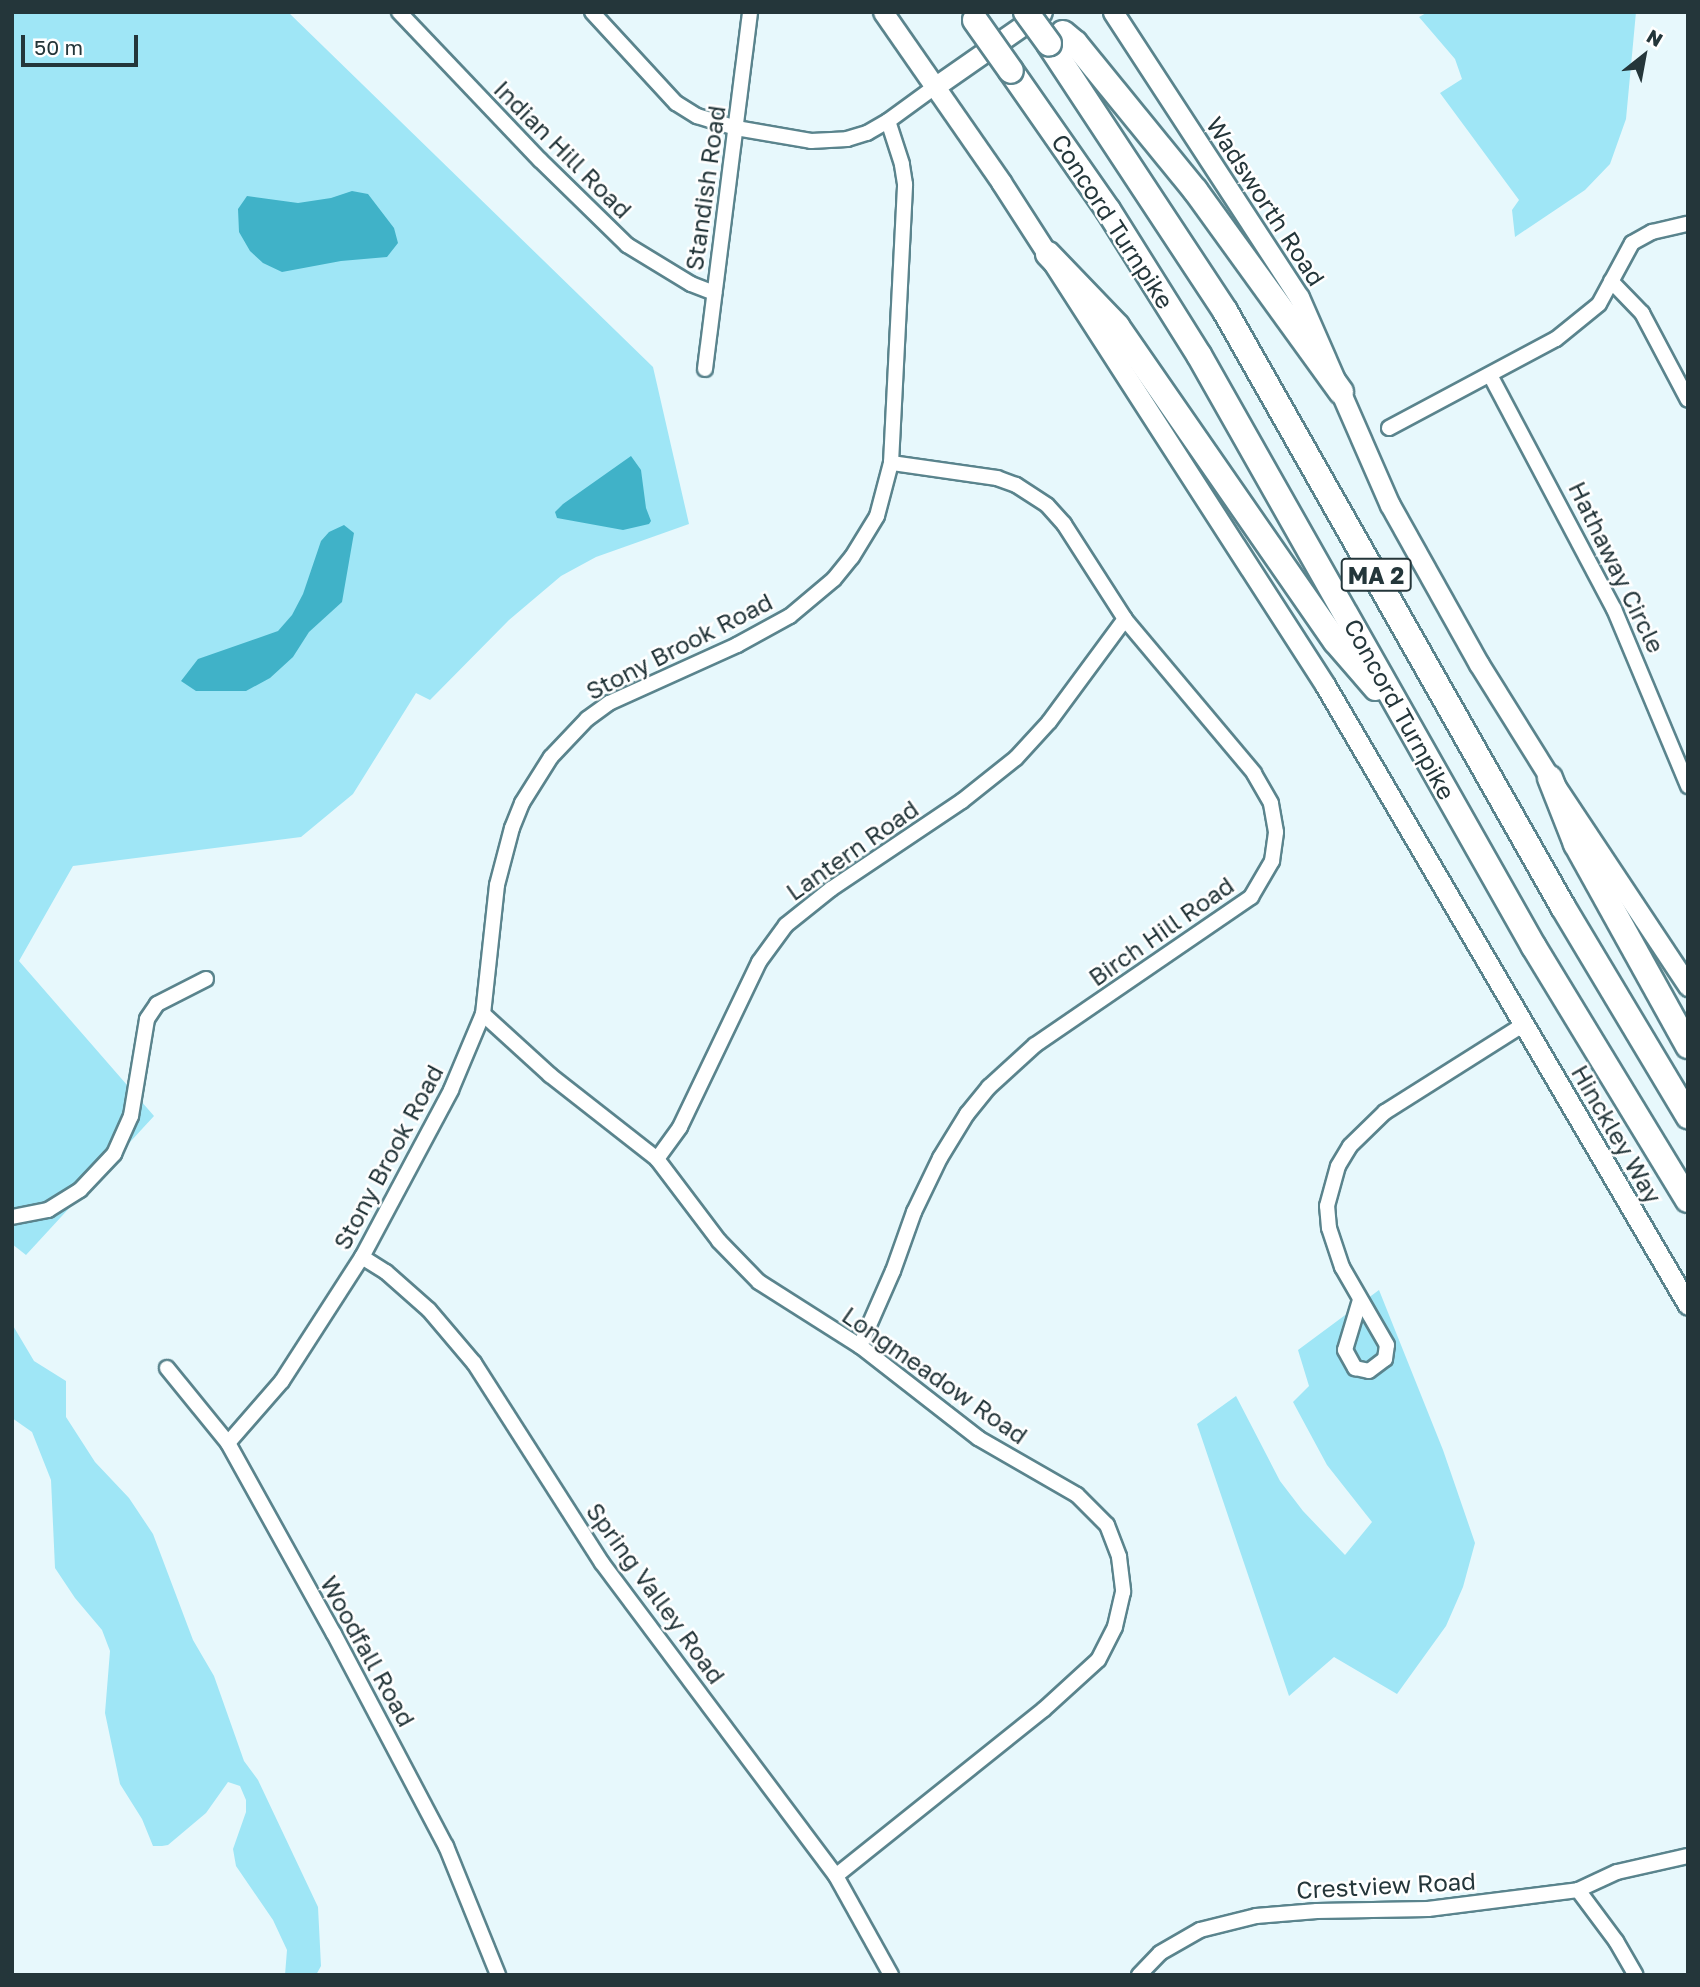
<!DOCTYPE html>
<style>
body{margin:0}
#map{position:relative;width:1700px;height:1987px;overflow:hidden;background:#e7f8fc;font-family:"Golos Text",sans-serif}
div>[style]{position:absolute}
.green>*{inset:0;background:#9fe6f6}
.water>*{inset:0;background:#40b2c8}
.roads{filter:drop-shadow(2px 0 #5a848d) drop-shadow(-2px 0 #5a848d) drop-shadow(0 2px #5a848d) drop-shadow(0 -2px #5a848d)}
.street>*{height:14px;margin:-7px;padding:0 7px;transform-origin:7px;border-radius:7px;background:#fff}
.secondary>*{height:19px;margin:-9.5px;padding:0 9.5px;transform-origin:9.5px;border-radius:9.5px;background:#fff}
.highway>*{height:24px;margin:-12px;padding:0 12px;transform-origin:12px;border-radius:12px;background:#fff}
.bridges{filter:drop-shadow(2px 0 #5a848d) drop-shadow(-2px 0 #5a848d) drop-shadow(0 2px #5a848d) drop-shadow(0 -2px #5a848d)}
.highway-bridge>*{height:24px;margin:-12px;padding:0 12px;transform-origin:12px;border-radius:12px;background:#fff}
span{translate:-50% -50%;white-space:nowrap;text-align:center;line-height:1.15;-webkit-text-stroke:5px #fff;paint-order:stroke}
.shield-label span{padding:2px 5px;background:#fff;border:2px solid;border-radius:5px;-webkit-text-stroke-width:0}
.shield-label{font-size:23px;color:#24363a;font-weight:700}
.street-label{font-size:24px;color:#24363a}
.frame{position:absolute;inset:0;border:14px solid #24363a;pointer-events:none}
.north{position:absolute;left:1609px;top:21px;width:70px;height:70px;-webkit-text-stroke:5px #fff;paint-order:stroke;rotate:31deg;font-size:19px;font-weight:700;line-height:28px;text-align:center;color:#24363a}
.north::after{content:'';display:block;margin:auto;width:24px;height:32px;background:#24363a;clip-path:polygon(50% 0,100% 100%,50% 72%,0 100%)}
.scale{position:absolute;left:21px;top:35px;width:117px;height:32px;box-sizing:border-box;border:4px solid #24363a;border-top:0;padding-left:9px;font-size:21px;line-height:24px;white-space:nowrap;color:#24363a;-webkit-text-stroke:5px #fff;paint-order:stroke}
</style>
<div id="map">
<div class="green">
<i style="clip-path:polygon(12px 12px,288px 12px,653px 367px,689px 524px,596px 557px,561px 576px,509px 620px,430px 700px,416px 693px,353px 794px,301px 837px,73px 866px,19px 961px,154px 1116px,26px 1255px,12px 1244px)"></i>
<i style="clip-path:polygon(1428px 12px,1636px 12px,1626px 119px,1610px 164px,1585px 190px,1515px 237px,1512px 210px,1519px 200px,1440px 93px,1462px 79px,1455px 59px,1419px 17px)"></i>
<i style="clip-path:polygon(1379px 1290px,1443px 1450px,1475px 1543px,1463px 1587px,1446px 1626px,1397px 1694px,1334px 1657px,1289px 1696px,1197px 1424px,1236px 1396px,1280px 1481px,1303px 1511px,1345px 1555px,1372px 1522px,1327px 1465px,1293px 1402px,1309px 1386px,1298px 1350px)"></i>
<i style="clip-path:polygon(12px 1324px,34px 1361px,66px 1381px,66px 1417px,95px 1462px,129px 1498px,153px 1534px,193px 1640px,214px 1676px,244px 1761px,258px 1780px,318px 1907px,321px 1966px,316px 1975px,285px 1975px,287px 1950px,273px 1920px,236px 1866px,233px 1849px,246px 1812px,246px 1800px,240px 1786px,228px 1782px,206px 1813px,168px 1845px,162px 1846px,153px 1846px,142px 1819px,120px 1784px,105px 1713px,110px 1651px,102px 1630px,75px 1598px,55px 1568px,51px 1480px,32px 1432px,12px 1418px)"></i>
</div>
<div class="water">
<i style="clip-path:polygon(352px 191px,368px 194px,394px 228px,398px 243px,387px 257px,341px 261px,282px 272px,263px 263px,250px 251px,239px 232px,238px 209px,247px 196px,298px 203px,331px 198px)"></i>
<i style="clip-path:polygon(631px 456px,641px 470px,646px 508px,651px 521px,649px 524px,623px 530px,557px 518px,555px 512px,563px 504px)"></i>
<i style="clip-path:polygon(344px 525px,354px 533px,342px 602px,309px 632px,293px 657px,270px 678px,246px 691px,196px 691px,181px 681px,198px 659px,278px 631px,292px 615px,303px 594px,321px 541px,329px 532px)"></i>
</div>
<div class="roads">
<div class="street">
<i style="left:399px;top:12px;width:204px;rotate:46.4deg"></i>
<i style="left:540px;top:160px;width:122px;rotate:44.3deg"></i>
<i style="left:627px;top:245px;width:75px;rotate:31.4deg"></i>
<i style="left:691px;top:284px;width:25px;rotate:21deg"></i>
<i style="left:592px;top:12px;width:124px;rotate:47.3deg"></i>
<i style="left:676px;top:103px;width:25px;rotate:32deg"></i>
<i style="left:697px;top:116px;width:41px;rotate:17.1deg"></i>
<i style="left:736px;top:128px;width:76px;rotate:9.8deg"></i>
<i style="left:811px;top:141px;width:36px;rotate:-3deg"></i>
<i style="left:847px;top:139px;width:21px;rotate:-17deg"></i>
<i style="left:867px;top:133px;width:24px;rotate:-30deg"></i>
<i style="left:888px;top:121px;width:59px;rotate:-36.1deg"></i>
<i style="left:1611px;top:281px;width:45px;rotate:45.9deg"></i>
<i style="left:1642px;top:313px;width:98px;rotate:62.1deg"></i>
<i style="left:705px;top:369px;width:360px;rotate:-82.8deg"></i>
<i style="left:1490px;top:375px;width:265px;rotate:62.1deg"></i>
<i style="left:1614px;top:609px;width:192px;rotate:67.3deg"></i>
<i style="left:1389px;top:428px;width:189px;rotate:-28.1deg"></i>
<i style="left:1556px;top:339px;width:55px;rotate:-39.1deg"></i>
<i style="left:1599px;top:304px;width:69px;rotate:-61.6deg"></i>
<i style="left:1632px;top:243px;width:23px;rotate:-29deg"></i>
<i style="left:1652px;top:232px;width:37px;rotate:-13deg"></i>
<i style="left:483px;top:1014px;width:91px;rotate:42.3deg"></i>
<i style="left:550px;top:1075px;width:136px;rotate:38.1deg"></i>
<i style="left:657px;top:1159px;width:103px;rotate:52.9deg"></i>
<i style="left:719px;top:1241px;width:57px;rotate:45.7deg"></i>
<i style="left:759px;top:1282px;width:120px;rotate:32.4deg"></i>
<i style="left:860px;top:1346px;width:150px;rotate:37.9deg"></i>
<i style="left:978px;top:1438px;width:114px;rotate:29.9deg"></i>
<i style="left:1077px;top:1495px;width:42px;rotate:45deg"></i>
<i style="left:1107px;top:1525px;width:34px;rotate:69deg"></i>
<i style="left:1119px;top:1557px;width:35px;rotate:83deg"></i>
<i style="left:1123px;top:1592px;width:36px;rotate:103deg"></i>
<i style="left:1115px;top:1627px;width:37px;rotate:117deg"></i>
<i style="left:1098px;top:1660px;width:74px;rotate:137.7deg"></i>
<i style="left:1043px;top:1710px;width:265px;rotate:141.3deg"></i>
<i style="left:657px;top:1159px;width:39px;rotate:-54deg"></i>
<i style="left:680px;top:1127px;width:183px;rotate:-64.4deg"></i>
<i style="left:759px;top:962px;width:46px;rotate:-53.9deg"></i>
<i style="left:786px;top:925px;width:58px;rotate:-38.7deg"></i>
<i style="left:831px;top:889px;width:158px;rotate:-33.9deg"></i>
<i style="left:962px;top:801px;width:69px;rotate:-38.5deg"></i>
<i style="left:1016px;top:758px;width:49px;rotate:-47.5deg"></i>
<i style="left:1049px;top:722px;width:128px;rotate:-53.6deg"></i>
<i style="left:12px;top:1217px;width:37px;rotate:-11deg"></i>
<i style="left:48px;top:1210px;width:38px;rotate:-32deg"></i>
<i style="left:80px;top:1190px;width:50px;rotate:-46.6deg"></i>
<i style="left:114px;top:1154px;width:42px;rotate:-65.9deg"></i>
<i style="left:131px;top:1116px;width:98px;rotate:-80.6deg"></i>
<i style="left:147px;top:1019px;width:18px;rotate:-56deg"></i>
<i style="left:157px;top:1004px;width:55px;rotate:-27deg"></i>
<i style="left:362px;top:1257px;width:28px;rotate:32deg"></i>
<i style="left:386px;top:1272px;width:57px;rotate:41.5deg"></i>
<i style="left:429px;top:1310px;width:70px;rotate:49.7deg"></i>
<i style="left:474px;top:1363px;width:237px;rotate:57.4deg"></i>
<i style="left:602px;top:1563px;width:391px;rotate:53.2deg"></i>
<i style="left:836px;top:1876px;width:113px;rotate:60.9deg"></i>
<i style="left:1360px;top:1300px;width:52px;rotate:106.7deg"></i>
<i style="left:1345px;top:1350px;width:21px;rotate:61deg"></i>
<i style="left:1355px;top:1368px;width:14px;rotate:12deg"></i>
<i style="left:1369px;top:1371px;width:20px;rotate:-37deg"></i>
<i style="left:1385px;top:1359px;width:14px;rotate:-82deg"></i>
<i style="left:1387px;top:1345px;width:90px;rotate:-120deg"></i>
<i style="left:1342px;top:1267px;width:41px;rotate:-108.4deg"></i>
<i style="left:1329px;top:1228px;width:22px;rotate:-95deg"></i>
<i style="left:1327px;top:1206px;width:41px;rotate:-74.6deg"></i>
<i style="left:1338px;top:1166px;width:23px;rotate:-59deg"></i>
<i style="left:1350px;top:1146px;width:49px;rotate:-44.2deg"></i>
<i style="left:1385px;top:1112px;width:165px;rotate:-32.3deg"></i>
<i style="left:860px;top:1346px;width:82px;rotate:-66.3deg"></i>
<i style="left:893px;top:1271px;width:63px;rotate:-70.4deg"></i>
<i style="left:914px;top:1212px;width:60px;rotate:-64.3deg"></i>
<i style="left:940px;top:1158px;width:52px;rotate:-58.5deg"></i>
<i style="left:967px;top:1114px;width:35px;rotate:-51deg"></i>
<i style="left:989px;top:1087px;width:62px;rotate:-42.4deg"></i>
<i style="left:1035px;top:1045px;width:262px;rotate:-34.4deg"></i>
<i style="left:1251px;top:897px;width:42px;rotate:-59.7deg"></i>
<i style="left:1272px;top:861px;width:29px;rotate:-82deg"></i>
<i style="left:1276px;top:832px;width:29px;rotate:-100deg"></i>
<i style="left:1271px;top:803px;width:34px;rotate:-120deg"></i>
<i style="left:1254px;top:773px;width:201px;rotate:-130deg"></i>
<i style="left:1125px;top:619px;width:113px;rotate:-122.7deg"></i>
<i style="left:1064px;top:524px;width:25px;rotate:-132deg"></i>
<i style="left:1047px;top:505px;width:37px;rotate:-147deg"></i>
<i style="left:1016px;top:485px;width:20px;rotate:-160deg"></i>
<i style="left:997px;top:478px;width:107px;rotate:-171.9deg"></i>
<i style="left:167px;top:1368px;width:97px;rotate:50.9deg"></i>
<i style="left:228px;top:1443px;width:218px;rotate:61deg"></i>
<i style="left:334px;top:1634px;width:240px;rotate:62.2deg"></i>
<i style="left:446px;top:1846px;width:139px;rotate:68deg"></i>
<i style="left:228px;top:1443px;width:82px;rotate:-48.9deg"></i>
<i style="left:282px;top:1381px;width:148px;rotate:-57.2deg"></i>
<i style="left:362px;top:1257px;width:189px;rotate:-61.9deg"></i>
<i style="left:451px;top:1090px;width:82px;rotate:-67.2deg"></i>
<i style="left:483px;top:1014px;width:130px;rotate:-83.8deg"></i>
<i style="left:497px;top:885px;width:59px;rotate:-75.3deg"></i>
<i style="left:512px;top:828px;width:27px;rotate:-68deg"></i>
<i style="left:522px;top:803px;width:54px;rotate:-57.8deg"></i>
<i style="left:551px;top:757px;width:52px;rotate:-46.5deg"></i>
<i style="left:587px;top:719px;width:27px;rotate:-36deg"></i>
<i style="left:609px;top:703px;width:141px;rotate:-24.4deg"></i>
<i style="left:737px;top:645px;width:60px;rotate:-28.7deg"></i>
<i style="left:790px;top:616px;width:57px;rotate:-40.1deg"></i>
<i style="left:834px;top:579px;width:28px;rotate:-51deg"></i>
<i style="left:852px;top:557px;width:48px;rotate:-58.6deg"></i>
<i style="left:877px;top:516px;width:55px;rotate:-75.2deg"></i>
<i style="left:891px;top:463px;width:279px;rotate:-87.1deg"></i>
<i style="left:905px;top:184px;width:20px;rotate:-99deg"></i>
<i style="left:902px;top:164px;width:45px;rotate:-108deg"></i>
<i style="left:1578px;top:1890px;width:64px;rotate:53.3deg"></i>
<i style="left:1616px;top:1941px;width:39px;rotate:60deg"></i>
<i style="left:1139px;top:1975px;width:30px;rotate:-46deg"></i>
<i style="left:1160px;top:1953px;width:46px;rotate:-29.9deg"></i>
<i style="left:1200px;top:1930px;width:58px;rotate:-14deg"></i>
<i style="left:1256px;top:1916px;width:61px;rotate:-4.7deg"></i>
<i style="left:1317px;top:1911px;width:111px;rotate:-1deg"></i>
<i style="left:1428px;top:1909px;width:151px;rotate:-7.2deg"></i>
<i style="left:1578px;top:1890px;width:43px;rotate:-24.8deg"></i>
<i style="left:1617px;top:1872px;width:73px;rotate:-12.7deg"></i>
</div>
<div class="secondary">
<i style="left:883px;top:12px;width:207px;rotate:55.2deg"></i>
<i style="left:1001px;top:182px;width:598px;rotate:57.21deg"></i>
<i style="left:1325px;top:685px;width:718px;rotate:59.65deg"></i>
<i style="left:1113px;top:12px;width:340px;rotate:56.9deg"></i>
<i style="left:1299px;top:297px;width:227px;rotate:66.4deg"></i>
<i style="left:1390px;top:505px;width:182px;rotate:60.8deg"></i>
<i style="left:1479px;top:664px;width:134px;rotate:58.1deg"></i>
<i style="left:1550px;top:778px;width:250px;rotate:56.4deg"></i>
<i style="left:936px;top:86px;width:129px;rotate:-34.9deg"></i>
</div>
<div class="highway">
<i style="left:1063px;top:33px;width:16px;rotate:40deg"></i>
<i style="left:1075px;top:43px;width:190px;rotate:50.8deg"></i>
<i style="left:1195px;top:190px;width:249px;rotate:54.1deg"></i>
<i style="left:1049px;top:44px;width:320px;rotate:56.6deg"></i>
<i style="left:1225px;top:311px;width:685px;rotate:60.44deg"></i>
<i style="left:1563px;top:907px;width:244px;rotate:59.1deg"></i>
<i style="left:1011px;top:71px;width:169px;rotate:55.1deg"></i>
<i style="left:1108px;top:210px;width:171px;rotate:57.9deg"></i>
<i style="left:1199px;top:355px;width:680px;rotate:60.5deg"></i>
<i style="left:1534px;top:947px;width:296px;rotate:58.7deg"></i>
<i style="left:1048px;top:254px;width:100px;rotate:46.2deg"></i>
<i style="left:1117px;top:326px;width:384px;rotate:55.3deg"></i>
<i style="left:1336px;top:642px;width:61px;rotate:49deg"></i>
<i style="left:1550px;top:778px;width:71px;rotate:68.5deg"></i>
<i style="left:1576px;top:844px;width:231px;rotate:61deg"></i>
</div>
</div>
<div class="bridges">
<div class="highway-bridge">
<i style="left:1026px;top:12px;width:39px;rotate:54deg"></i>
<i style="left:975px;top:20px;width:62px;rotate:54.8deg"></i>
</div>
</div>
<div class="shield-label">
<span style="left:1376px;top:575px">MA 2</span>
</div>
<div class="street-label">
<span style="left:563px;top:149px;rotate:45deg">Indian Hill Road</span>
<span style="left:705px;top:188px;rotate:-82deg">Standish Road</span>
<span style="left:1266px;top:201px;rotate:57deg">Wadsworth Road</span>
<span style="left:1113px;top:221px;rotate:57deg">Concord Turnpike</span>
<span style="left:1617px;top:567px;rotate:64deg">Hathaway Circle</span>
<span style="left:679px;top:646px;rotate:-27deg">Stony Brook Road</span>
<span style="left:1400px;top:709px;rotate:61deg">Concord Turnpike</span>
<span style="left:852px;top:850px;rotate:-35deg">Lantern Road</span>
<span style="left:1161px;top:931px;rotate:-35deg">Birch Hill Road</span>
<span style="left:1617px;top:1134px;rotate:60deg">Hinckley Way</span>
<span style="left:388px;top:1157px;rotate:-62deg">Stony Brook Road</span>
<span style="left:935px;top:1375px;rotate:35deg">Longmeadow Road</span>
<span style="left:656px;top:1593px;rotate:54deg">Spring Valley Road</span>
<span style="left:368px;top:1651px;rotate:61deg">Woodfall Road</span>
<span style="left:1386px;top:1885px;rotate:-3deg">Crestview Road</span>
</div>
<div class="frame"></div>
<div class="north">N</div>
<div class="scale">50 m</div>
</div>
